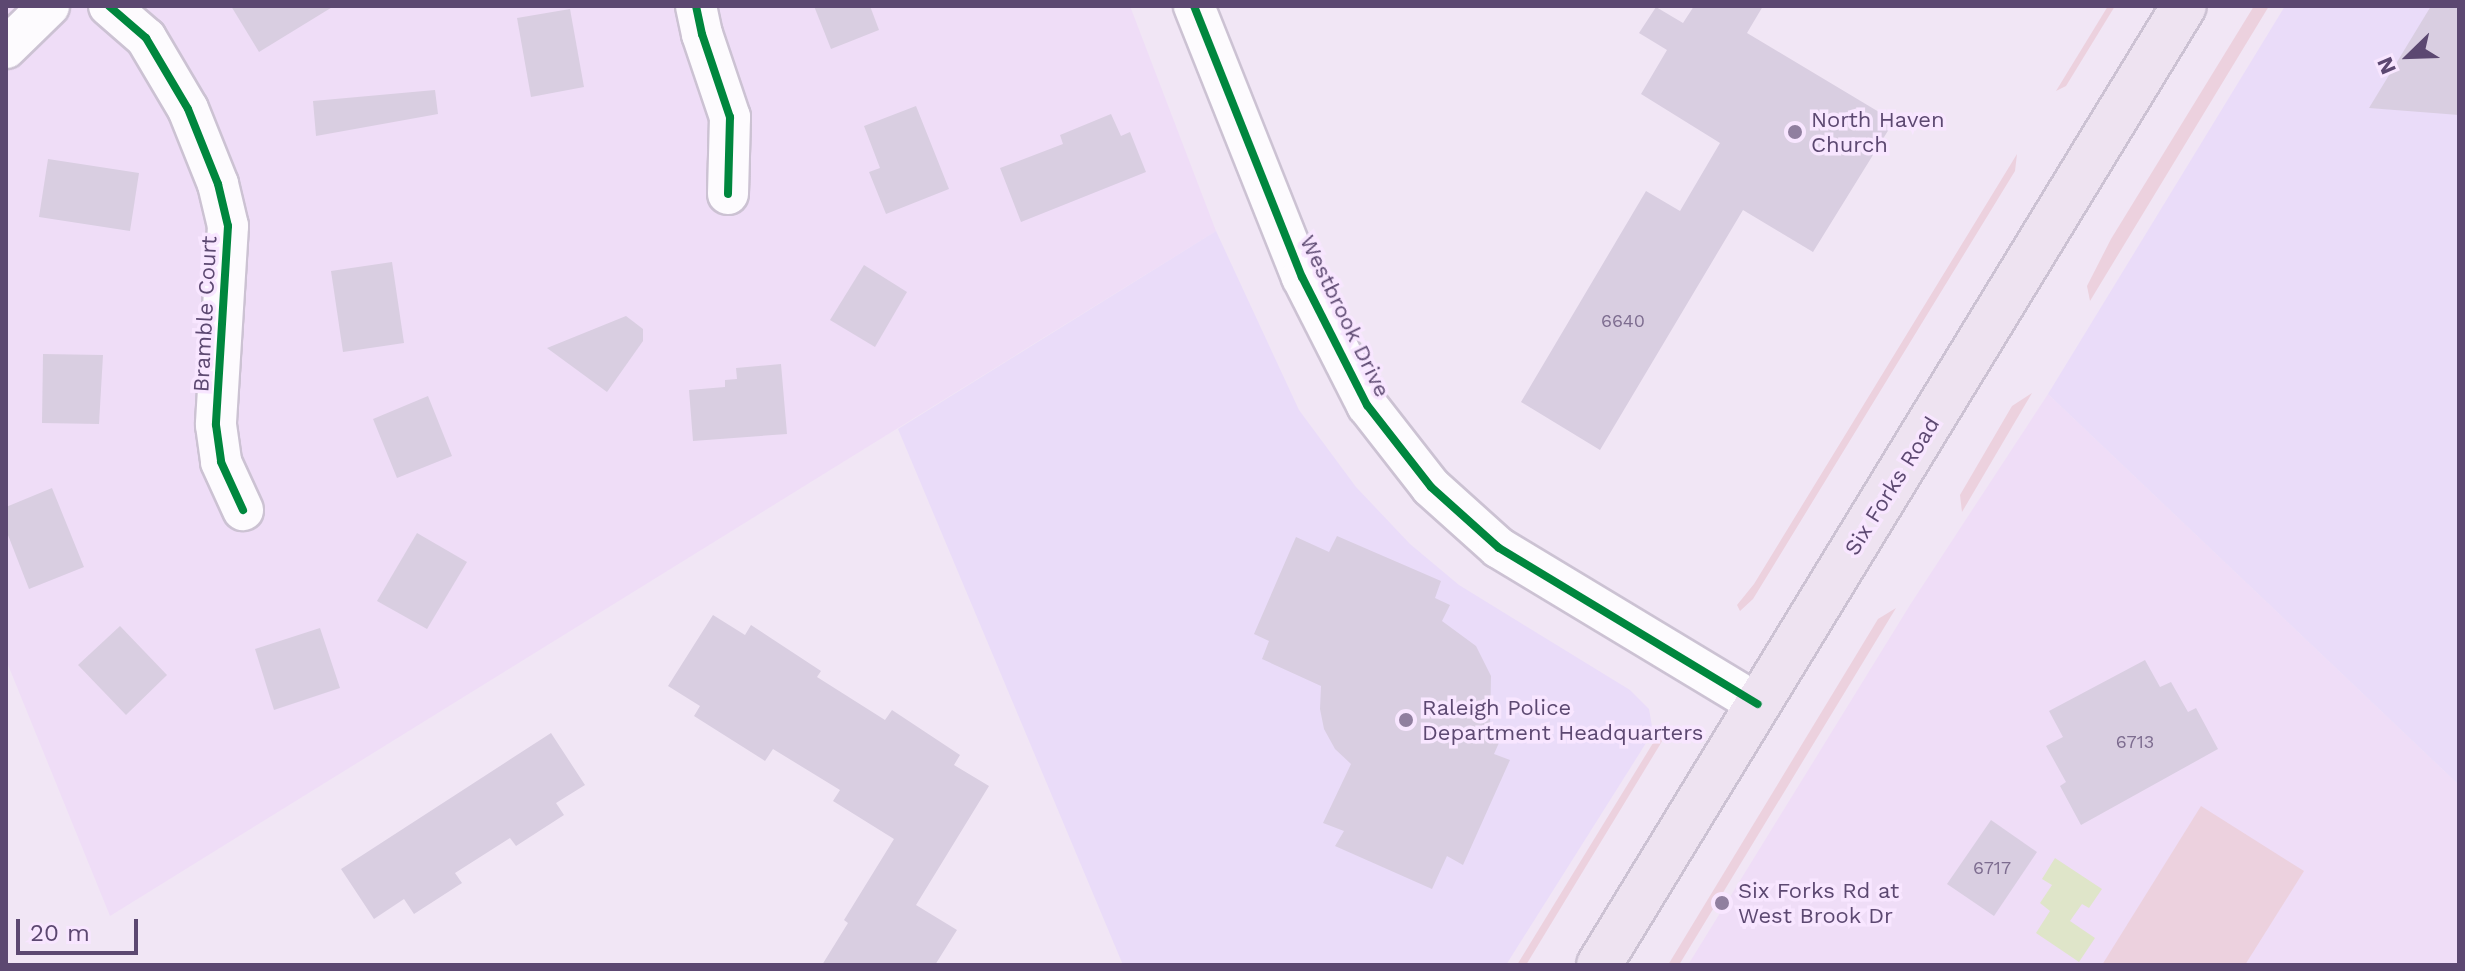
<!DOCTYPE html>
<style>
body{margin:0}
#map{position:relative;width:2465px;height:971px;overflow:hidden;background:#f1e6f5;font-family:"Work Sans",sans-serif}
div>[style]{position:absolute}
.residential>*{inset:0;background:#efddf7}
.commercial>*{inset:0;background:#eadcf9}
.green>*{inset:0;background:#ecd1de}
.water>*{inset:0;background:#dfe5c9}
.building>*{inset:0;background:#d9cee1}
.roads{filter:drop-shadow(2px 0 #ccc2d3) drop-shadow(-2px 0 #ccc2d3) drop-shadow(0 2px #ccc2d3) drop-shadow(0 -2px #ccc2d3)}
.minor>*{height:40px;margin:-20px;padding:0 20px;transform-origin:20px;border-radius:20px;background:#fdfbfe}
.primary>*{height:44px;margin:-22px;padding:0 22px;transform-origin:22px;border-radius:22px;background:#eee3f1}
.cycleway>*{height:8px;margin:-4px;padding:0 4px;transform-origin:4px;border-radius:4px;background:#00873e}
.dots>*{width:22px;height:22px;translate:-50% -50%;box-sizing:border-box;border:4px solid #f8e6ff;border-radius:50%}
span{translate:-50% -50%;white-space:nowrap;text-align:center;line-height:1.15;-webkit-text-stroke:7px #f8e6ff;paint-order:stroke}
.number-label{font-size:18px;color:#7d6c8f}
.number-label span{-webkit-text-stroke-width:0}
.poi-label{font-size:22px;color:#5c4871}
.left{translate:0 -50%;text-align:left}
.street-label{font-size:22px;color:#5c4871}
.frame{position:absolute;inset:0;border:8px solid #5c4871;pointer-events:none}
.north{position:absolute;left:2369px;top:16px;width:80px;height:80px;-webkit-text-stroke:6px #f8e6ff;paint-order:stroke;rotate:247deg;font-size:22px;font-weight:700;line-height:32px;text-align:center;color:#5c4871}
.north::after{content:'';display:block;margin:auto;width:28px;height:36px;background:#5c4871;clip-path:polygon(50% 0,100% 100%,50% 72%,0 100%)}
.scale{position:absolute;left:16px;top:919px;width:122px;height:36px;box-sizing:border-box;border:4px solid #5c4871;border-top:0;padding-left:10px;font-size:24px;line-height:28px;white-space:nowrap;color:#5c4871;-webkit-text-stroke:6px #f8e6ff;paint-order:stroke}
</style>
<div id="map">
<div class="residential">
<i style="clip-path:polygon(6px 6px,1130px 6px,1216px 231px,110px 916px,6px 660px)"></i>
<i style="clip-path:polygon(2048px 394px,2459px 785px,2459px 965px,1688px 965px,1910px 605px)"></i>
</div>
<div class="commercial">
<i style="clip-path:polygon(2285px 6px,2459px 6px,2459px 785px,2048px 394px)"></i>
<i style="clip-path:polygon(1216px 231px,1299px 410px,1356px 487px,1410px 544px,1459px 585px,1630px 690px,1649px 709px,1653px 732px,1506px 965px,1123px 965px,898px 429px)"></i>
</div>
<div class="green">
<i style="clip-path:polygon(2108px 6px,2115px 6px,2066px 86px,2056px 91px)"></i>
<i style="clip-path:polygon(2254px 6px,2269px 6px,2090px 301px,2087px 286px,2111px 239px)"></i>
<i style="clip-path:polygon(2017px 154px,2015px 171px,1753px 599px,1740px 611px,1737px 605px,1754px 584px)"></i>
<i style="clip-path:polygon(2032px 393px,1962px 512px,1960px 495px,2012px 406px)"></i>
<i style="clip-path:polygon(1896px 608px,1679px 965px,1668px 965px,1878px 619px)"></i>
<i style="clip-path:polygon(1661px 730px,1667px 730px,1661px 743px,1526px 965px,1517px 965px)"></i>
<i style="clip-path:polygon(2201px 806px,2304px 871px,2245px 965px,2102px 965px)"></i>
</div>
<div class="water">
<i style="clip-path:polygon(2055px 858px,2102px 889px,2089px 908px,2082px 904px,2070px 921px,2095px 938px,2079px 962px,2036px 933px,2050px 911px,2040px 903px,2052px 885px,2042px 879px)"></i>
</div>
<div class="building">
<i style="clip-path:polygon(231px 6px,334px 6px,259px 52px)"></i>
<i style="clip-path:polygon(814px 6px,870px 6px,879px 30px,831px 49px)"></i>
<i style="clip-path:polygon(1694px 6px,1763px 6px,1747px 33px,1894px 121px,1813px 252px,1743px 210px,1600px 450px,1521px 402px,1646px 191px,1680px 211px,1720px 143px,1641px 94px,1667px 50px,1639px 33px,1656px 7px,1683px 23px)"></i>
<i style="clip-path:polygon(2431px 6px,2459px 6px,2459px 115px,2369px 108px)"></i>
<i style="clip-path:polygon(570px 9px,584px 87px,531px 97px,517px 18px)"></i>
<i style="clip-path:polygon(435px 90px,438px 114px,316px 136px,313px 101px)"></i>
<i style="clip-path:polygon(916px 106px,949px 189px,886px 214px,869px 172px,880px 168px,864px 126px)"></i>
<i style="clip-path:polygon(1111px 114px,1121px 136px,1130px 132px,1146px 172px,1021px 222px,1000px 168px,1063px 144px,1060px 135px)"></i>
<i style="clip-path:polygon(48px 159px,139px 173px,130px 231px,39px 217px)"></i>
<i style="clip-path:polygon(392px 262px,404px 343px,343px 352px,331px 271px)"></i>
<i style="clip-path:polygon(864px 265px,907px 292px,875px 347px,830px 320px)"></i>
<i style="clip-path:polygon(626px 316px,643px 329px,643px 341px,607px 392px,547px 348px)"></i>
<i style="clip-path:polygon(43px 354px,103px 355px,99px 424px,42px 423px)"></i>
<i style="clip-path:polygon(781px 364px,787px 434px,693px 441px,689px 390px,725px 387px,725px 380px,737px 379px,736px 368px)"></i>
<i style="clip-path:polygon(428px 396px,452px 456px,397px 478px,373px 419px)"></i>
<i style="clip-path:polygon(52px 488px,84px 567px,29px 589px,6px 530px,6px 507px)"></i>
<i style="clip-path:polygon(417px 533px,467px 562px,427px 629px,377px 601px)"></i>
<i style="clip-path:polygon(1337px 536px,1441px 581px,1435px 598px,1450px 605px,1442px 621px,1476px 646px,1491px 676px,1490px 730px,1502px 736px,1494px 754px,1510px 760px,1463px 865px,1447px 856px,1432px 889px,1335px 846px,1344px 831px,1323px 823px,1351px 764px,1335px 749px,1324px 729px,1320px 709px,1321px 686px,1262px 659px,1269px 641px,1254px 634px,1296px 537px,1329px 552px)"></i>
<i style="clip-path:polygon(713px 615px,745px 635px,751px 625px,821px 671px,817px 677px,885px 720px,892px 710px,960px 755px,954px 765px,989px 786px,916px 905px,957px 930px,935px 965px,822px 965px,848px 923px,844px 920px,894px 839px,833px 801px,840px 790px,773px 749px,765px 761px,694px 716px,700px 706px,668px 686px)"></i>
<i style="clip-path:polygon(120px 626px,167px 675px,126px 715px,78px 665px)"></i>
<i style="clip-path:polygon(320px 628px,340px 688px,274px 710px,255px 649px)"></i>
<i style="clip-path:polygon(2145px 660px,2160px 687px,2171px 682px,2188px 712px,2196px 708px,2218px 749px,2081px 825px,2060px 786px,2066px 782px,2046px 746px,2063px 737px,2049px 711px)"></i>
<i style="clip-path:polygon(551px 733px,585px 785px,556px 803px,564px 815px,516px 846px,510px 838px,455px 873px,462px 883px,414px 914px,404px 899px,374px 919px,341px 869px)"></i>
<i style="clip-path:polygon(1991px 820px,2037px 852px,1994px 916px,1947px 884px)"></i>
</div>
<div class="roads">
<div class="minor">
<i style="left:109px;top:6px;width:49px;rotate:40.9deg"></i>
<i style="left:146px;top:38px;width:82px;rotate:59.4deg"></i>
<i style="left:188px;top:109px;width:81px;rotate:68.2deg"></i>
<i style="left:218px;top:184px;width:43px;rotate:76.6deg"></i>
<i style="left:228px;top:226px;width:199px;rotate:93.5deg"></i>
<i style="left:216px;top:425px;width:37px;rotate:82deg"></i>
<i style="left:221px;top:462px;width:53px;rotate:65.4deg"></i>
<i style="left:696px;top:6px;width:29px;rotate:78deg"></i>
<i style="left:702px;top:34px;width:88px;rotate:71.4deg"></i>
<i style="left:730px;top:117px;width:77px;rotate:91.5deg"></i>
<i style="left:1194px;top:6px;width:292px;rotate:68.3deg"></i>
<i style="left:1302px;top:277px;width:144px;rotate:63.1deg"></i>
<i style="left:1367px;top:405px;width:104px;rotate:52deg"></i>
<i style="left:1431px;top:487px;width:91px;rotate:41.9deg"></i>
<i style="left:1499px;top:548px;width:302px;rotate:31.1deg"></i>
<i style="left:6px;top:48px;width:60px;rotate:-44.3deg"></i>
</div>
<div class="primary">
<i style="left:1599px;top:965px;width:1123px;rotate:-58.62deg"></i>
</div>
</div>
<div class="cycleway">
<i style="left:109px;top:6px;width:49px;rotate:40.9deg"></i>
<i style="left:146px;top:38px;width:82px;rotate:59.4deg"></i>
<i style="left:188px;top:109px;width:81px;rotate:68.2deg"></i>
<i style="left:218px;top:184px;width:43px;rotate:76.6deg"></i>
<i style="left:228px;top:226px;width:199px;rotate:93.5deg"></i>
<i style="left:216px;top:425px;width:37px;rotate:82deg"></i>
<i style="left:221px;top:462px;width:53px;rotate:65.4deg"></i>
<i style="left:696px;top:6px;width:29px;rotate:78deg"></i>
<i style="left:702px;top:34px;width:88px;rotate:71.4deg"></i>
<i style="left:730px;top:117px;width:77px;rotate:91.5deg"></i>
<i style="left:1194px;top:6px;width:292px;rotate:68.3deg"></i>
<i style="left:1302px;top:277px;width:144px;rotate:63.1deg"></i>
<i style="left:1367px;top:405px;width:104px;rotate:52deg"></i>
<i style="left:1431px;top:487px;width:91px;rotate:41.9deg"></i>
<i style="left:1499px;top:548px;width:302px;rotate:31.1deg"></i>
</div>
<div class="dots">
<i style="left:1795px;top:132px;background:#907f9f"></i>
<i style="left:1406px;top:720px;background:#907f9f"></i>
<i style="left:1722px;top:903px;background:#907f9f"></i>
</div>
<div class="number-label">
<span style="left:1623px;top:321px">6640</span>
<span style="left:2135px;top:742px">6713</span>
<span style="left:1992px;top:868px">6717</span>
</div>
<div class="poi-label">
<span class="left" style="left:1811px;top:132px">North Haven<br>Church</span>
<span class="left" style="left:1422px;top:720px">Raleigh Police<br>Department Headquarters</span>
<span class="left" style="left:1738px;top:903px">Six Forks Rd at<br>West Brook Dr</span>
</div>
<div class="street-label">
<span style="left:205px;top:314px;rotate:-87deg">Bramble Court</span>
<span style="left:1345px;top:316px;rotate:64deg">Westbrook Drive</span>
<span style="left:1892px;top:486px;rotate:-58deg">Six Forks Road</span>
</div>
<div class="frame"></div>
<div class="north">N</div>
<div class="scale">20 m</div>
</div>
